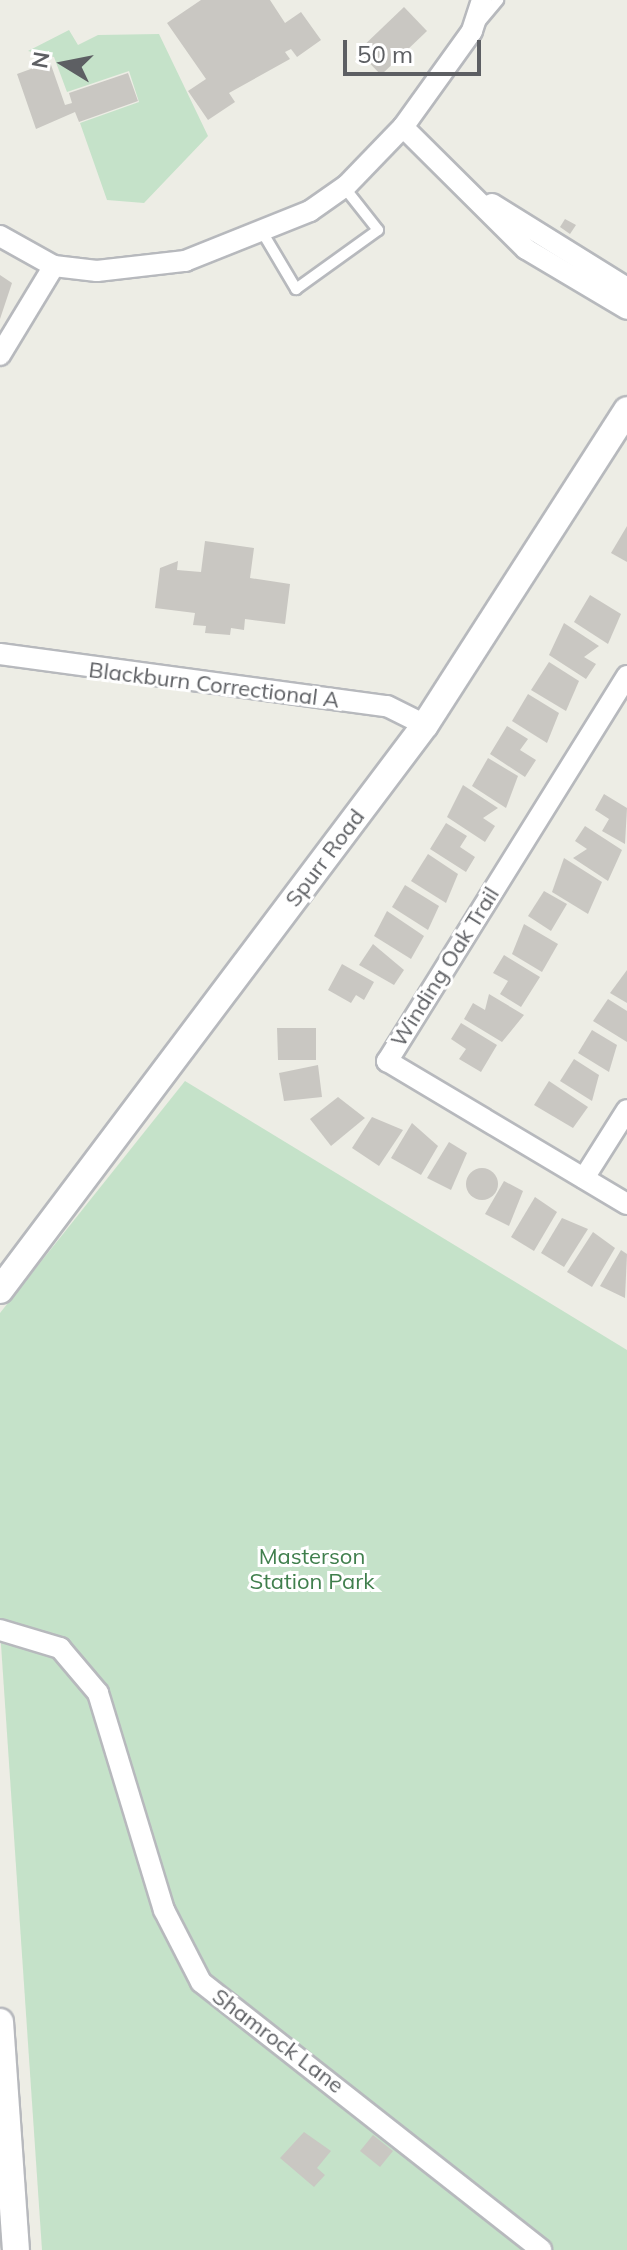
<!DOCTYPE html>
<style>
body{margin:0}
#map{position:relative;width:627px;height:2250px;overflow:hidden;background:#edede5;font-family:Mulish,sans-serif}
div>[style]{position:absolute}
.green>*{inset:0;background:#c5e2c9}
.building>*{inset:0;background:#c9c7c2}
.round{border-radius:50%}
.roads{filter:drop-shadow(2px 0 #b7b9bd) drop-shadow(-2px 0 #b7b9bd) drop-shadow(0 2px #b7b9bd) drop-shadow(0 -2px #b7b9bd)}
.service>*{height:10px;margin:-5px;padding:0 5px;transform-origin:5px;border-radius:5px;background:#fff}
.minor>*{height:20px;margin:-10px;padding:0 10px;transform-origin:10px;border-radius:10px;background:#fff}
.tertiary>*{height:26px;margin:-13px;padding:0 13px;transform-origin:13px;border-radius:13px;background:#fff}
span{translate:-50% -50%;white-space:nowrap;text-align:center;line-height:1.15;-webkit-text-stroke:6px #fff;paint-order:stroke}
.street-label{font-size:22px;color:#5d5f63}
.park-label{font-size:22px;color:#407f4d}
.north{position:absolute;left:24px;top:24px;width:80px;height:80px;-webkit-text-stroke:6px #fff;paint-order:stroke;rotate:280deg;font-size:22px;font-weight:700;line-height:32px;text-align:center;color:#5d5f63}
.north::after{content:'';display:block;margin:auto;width:28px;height:36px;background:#5d5f63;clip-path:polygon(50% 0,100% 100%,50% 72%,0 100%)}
.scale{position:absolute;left:343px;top:40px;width:138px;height:36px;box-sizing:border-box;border:4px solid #5d5f63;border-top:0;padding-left:10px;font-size:24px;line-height:28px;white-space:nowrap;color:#5d5f63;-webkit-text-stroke:6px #fff;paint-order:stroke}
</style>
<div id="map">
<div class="green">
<i style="clip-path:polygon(69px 30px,78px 45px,98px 35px,159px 34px,208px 136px,144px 203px,107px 200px,80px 123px,139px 102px,129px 71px,67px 92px,54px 57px,28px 51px)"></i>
<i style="clip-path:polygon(185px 1081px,627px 1350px,627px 2250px,42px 2250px,0 1630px,0 1313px)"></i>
</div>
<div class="building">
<i style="clip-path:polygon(201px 0,270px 0,285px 23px,301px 12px,321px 40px,297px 57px,291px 49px,285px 52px,290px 59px,229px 93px,235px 102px,208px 120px,188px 91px,206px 79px,167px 23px)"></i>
<i style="clip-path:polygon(404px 7px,427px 31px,381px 75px,358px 51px)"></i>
<i style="clip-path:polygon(50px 62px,65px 105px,72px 103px,69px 93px,128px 73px,138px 101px,79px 122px,75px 112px,36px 129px,17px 74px)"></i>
<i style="clip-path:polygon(565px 219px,576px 225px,570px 234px,560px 227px)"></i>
<i style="clip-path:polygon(0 275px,12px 283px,0 319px)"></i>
<i style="clip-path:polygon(627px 526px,627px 562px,611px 553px)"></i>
<i style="clip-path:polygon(205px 541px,254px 548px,250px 578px,290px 584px,285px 624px,245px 619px,244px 630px,231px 628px,230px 635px,205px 633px,206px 626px,193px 625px,195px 613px,155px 608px,160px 568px,178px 561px,177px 570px,201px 572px)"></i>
<i style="clip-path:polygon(590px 595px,621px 614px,608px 644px,574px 622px)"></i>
<i style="clip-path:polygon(564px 623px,599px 646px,584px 657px,596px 664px,586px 679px,549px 655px)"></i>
<i style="clip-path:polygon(549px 662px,579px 681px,566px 711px,531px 690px)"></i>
<i style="clip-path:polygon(528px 694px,559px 713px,547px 743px,512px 721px)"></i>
<i style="clip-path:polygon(507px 726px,528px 739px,520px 750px,536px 760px,525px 777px,490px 754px)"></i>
<i style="clip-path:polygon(488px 758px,518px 776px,506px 808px,472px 786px)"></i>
<i style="clip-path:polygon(463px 785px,498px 808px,483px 818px,495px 826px,485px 842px,447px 817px)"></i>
<i style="clip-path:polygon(604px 794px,627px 808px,625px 844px,602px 831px,609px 819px,595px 810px)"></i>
<i style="clip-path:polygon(446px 823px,467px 836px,460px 847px,475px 857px,466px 872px,430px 849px)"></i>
<i style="clip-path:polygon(585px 826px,622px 850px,608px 881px,573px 858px,587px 849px,575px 841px)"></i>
<i style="clip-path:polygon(428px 854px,458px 874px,446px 903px,411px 881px)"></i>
<i style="clip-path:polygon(564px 858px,602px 882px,588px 914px,552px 892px)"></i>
<i style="clip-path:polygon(405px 885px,439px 906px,428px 930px,392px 907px)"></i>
<i style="clip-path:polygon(544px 891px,567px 904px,551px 931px,528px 916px)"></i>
<i style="clip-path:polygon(387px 911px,424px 936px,411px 959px,374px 936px)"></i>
<i style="clip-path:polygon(524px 924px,558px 944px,542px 972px,512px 954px)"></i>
<i style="clip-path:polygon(373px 944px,404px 970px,394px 985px,359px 965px)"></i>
<i style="clip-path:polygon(504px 955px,540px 977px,521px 1007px,500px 994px,508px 981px,493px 973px)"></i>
<i style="clip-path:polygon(342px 964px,374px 982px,364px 1000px,356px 995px,351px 1003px,328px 990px)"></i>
<i style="clip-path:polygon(627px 970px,627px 1003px,610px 993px)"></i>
<i style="clip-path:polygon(489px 994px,524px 1015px,502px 1042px,464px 1019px,473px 1003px,485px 1010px)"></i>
<i style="clip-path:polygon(608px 999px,627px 1011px,627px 1042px,593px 1021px)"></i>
<i style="clip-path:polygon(461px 1023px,497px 1045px,481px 1072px,459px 1059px,466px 1049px,451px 1039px)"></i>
<i style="clip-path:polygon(277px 1028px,316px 1028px,316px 1060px,278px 1060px)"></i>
<i style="clip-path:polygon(592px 1030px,617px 1045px,609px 1072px,578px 1053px)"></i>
<i style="clip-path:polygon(574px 1059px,599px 1075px,592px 1101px,560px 1081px)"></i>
<i style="clip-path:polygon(318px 1065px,322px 1097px,284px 1101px,279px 1073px)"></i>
<i style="clip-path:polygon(549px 1081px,588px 1107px,573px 1128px,534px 1105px)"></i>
<i style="clip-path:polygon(338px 1097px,365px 1118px,331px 1146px,310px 1119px)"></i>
<i style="clip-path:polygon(372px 1117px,403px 1130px,379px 1166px,352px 1148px)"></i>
<i style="clip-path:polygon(412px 1123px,438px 1146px,421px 1175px,391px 1158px)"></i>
<i style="clip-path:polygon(449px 1142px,467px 1153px,451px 1190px,427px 1178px)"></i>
<i class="round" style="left:466px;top:1168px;width:32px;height:32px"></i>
<i style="clip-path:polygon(504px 1181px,523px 1191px,509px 1226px,485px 1214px)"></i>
<i style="clip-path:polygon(535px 1197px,557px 1212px,534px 1251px,511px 1237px)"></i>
<i style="clip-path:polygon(562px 1218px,588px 1229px,564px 1267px,541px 1253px)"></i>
<i style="clip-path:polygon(593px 1232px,615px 1248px,592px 1287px,567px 1272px)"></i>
<i style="clip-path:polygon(621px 1250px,627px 1254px,625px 1298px,600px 1286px)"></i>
<i style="clip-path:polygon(304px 2132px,331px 2151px,317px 2168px,325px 2175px,314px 2187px,280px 2158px)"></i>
<i style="clip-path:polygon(373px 2135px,393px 2151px,380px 2167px,360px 2151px)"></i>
</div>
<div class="roads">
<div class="service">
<i style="left:479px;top:23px;width:30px;rotate:-50deg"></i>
<i style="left:264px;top:235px;width:63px;rotate:59.3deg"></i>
<i style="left:296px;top:289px;width:101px;rotate:-35.7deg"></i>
<i style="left:378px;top:230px;width:55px;rotate:-128.3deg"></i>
</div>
<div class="minor">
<i style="left:482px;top:0;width:33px;rotate:108deg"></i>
<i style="left:472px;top:31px;width:118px;rotate:125.7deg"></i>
<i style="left:403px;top:127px;width:173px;rotate:44.8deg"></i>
<i style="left:526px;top:249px;width:117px;rotate:30.7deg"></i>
<i style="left:492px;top:204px;width:159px;rotate:31.9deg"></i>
<i style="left:0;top:236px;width:62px;rotate:29.1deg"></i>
<i style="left:54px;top:266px;width:43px;rotate:6.6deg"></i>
<i style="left:97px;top:271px;width:89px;rotate:-6.5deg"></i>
<i style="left:185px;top:261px;width:135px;rotate:-21.8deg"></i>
<i style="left:310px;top:211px;width:45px;rotate:-35.1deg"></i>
<i style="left:347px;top:185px;width:81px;rotate:-46deg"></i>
<i style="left:0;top:355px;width:104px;rotate:-58.8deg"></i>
<i style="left:0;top:654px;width:390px;rotate:7.7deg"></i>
<i style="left:387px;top:706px;width:42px;rotate:26.6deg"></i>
<i style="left:627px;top:676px;width:454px;rotate:121.9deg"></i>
<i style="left:387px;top:1061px;width:279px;rotate:30.8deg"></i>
<i style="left:584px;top:1178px;width:80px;rotate:-57.7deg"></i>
<i style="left:0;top:1630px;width:63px;rotate:16.7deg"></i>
<i style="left:60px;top:1648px;width:59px;rotate:49.8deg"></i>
<i style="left:98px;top:1693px;width:227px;rotate:73.1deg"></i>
<i style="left:164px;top:1910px;width:81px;rotate:62.8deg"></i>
<i style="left:201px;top:1982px;width:433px;rotate:38.2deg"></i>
</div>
<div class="tertiary">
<i style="left:0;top:1290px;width:707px;rotate:-53.05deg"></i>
<i style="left:425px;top:725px;width:374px;rotate:-57.3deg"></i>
<i style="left:0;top:2022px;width:229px;rotate:86deg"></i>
</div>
</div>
<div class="street-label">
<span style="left:214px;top:685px;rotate:7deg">Blackburn Correctional A</span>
<span style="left:325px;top:858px;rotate:-53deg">Spurr Road</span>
<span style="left:445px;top:967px;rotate:-58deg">Winding Oak Trail</span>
<span style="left:278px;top:2041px;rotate:37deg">Shamrock Lane</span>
</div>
<div class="park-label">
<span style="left:312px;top:1569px">Masterson<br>Station Park</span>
</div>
<div class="north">N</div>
<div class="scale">50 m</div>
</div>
